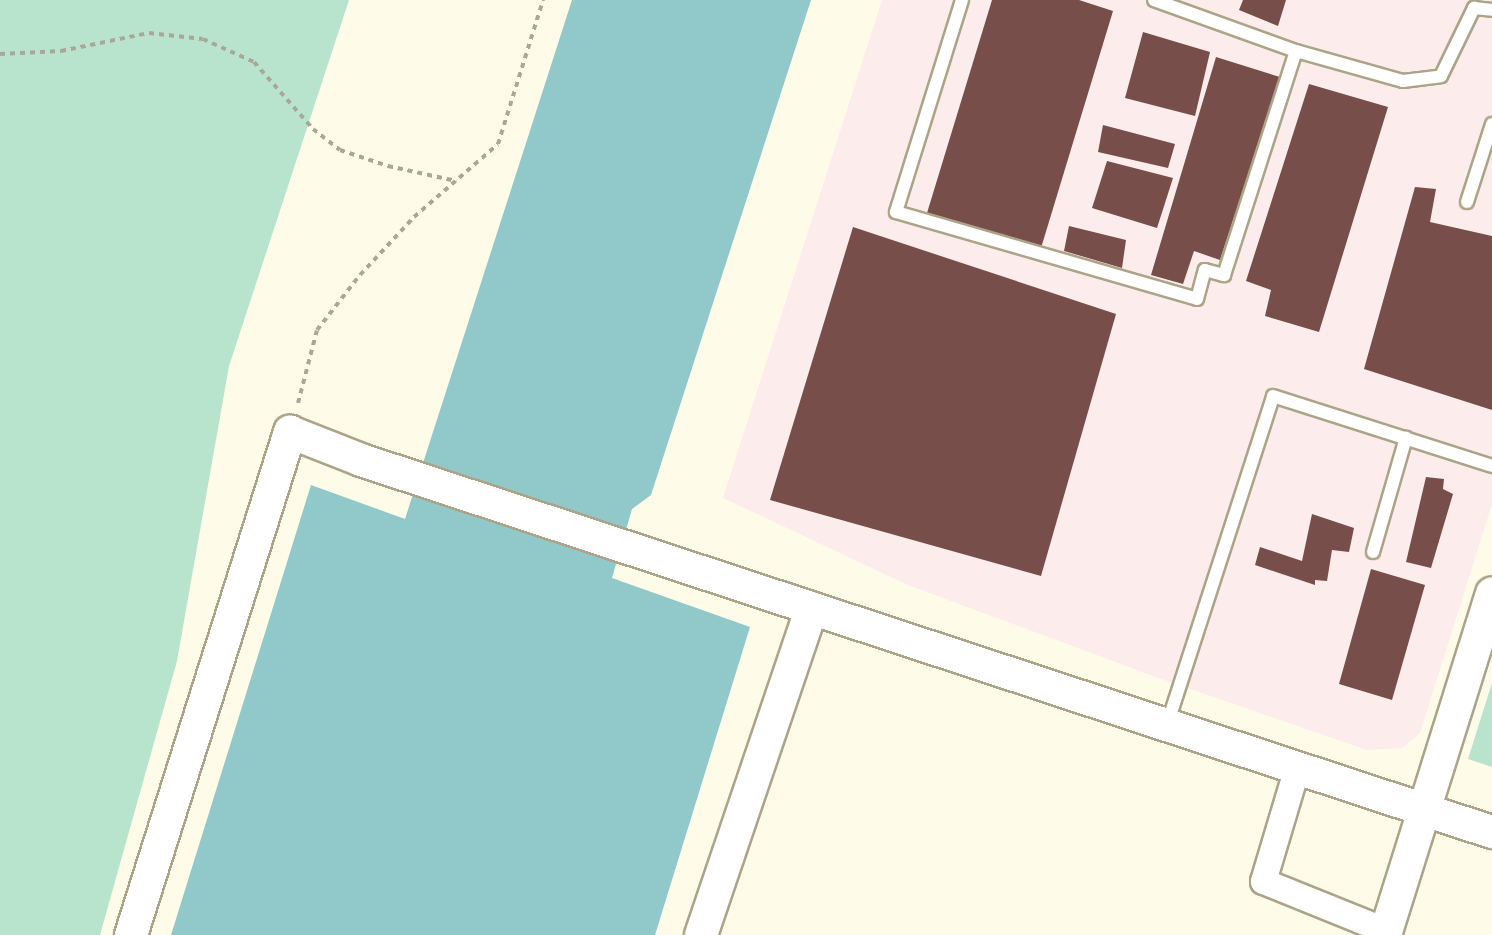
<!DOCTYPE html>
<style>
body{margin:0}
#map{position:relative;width:1492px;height:935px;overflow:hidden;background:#fffbe9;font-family:"Archivo Narrow",sans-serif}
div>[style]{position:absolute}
.industrial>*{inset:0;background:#fcecec}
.green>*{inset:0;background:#b8e3cc}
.water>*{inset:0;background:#91c8ca}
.building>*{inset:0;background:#774e49}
.path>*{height:4px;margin-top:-2px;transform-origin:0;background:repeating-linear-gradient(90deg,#aba798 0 5px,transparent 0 10px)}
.roads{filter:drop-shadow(2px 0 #aba488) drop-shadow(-2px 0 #aba488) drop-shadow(0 2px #aba488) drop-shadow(0 -2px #aba488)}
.service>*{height:12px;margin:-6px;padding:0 6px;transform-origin:6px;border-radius:6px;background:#fff}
.minor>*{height:25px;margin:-12.5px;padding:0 12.5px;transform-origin:12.5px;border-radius:12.5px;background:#fff}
.tertiary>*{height:32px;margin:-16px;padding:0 16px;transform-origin:16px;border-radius:16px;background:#fff}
span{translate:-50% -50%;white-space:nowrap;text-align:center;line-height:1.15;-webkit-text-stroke:10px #fffbe9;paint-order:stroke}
</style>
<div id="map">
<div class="industrial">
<i style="clip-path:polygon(882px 0,1492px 0,1492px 504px,1420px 733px,1402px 748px,1367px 750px,1153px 676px,908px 585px,723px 498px)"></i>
</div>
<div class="green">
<i style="clip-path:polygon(0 0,349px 0,229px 366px,177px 661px,100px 935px,0 935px)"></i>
<i style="clip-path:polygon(1492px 683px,1492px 767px,1468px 759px)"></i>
</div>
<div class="water">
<i style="clip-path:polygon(572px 0,811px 0,651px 495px,632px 509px,612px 578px,750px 627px,655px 935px,171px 935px,311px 485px,405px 519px)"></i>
</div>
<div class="building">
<i style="clip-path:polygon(992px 0,1079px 0,1113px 11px,1041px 248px,927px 213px)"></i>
<i style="clip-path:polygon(1243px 0,1286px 0,1278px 26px,1239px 10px)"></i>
<i style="clip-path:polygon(1143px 32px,1210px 52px,1195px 116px,1125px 98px)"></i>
<i style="clip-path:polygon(1216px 57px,1280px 77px,1220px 260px,1194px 251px,1183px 284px,1151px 275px)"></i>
<i style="clip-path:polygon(1309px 84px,1388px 107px,1319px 332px,1265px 316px,1271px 290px,1246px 281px)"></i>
<i style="clip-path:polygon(1103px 125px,1175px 144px,1168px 168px,1098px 152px)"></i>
<i style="clip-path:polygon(1107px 161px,1173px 178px,1157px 228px,1092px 208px)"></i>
<i style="clip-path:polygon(1415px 187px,1436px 189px,1430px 222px,1492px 236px,1492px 410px,1364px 369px)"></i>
<i style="clip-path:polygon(1069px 226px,1126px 240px,1122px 268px,1064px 251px)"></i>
<i style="clip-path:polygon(853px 227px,1116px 314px,1041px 576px,770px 500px)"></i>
<i style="clip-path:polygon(1426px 477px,1444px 479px,1443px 489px,1453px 494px,1431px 568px,1406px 562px)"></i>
<i style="clip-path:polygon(1312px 514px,1354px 528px,1349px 552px,1332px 550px,1327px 581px,1315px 580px,1315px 585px,1255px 565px,1260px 547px,1302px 561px)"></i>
<i style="clip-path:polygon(1371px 569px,1425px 585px,1392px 700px,1339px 684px)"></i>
</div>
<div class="path">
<i style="left:0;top:54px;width:61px;rotate:-2.8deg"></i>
<i style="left:61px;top:51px;width:90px;rotate:-11.6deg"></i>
<i style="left:149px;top:33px;width:54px;rotate:6.3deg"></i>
<i style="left:203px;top:39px;width:56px;rotate:24.3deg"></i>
<i style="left:254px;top:62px;width:89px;rotate:48.6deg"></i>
<i style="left:313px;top:129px;width:34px;rotate:38deg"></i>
<i style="left:340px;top:150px;width:51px;rotate:18.4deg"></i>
<i style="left:388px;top:166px;width:70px;rotate:12.4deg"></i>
<i style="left:298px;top:403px;width:75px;rotate:-75.4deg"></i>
<i style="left:317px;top:330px;width:70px;rotate:-52deg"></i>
<i style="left:360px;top:275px;width:79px;rotate:-47deg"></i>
<i style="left:414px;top:217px;width:111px;rotate:-41deg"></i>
<i style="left:498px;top:144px;width:151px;rotate:-72.6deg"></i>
</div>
<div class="roads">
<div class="service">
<i style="left:962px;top:0;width:222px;rotate:107.3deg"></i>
<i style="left:896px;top:212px;width:313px;rotate:16.1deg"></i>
<i style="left:1197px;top:299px;width:30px;rotate:-75deg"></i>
<i style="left:1205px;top:270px;width:20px;rotate:15deg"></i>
<i style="left:1224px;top:275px;width:235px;rotate:-72.2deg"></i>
<i style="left:1154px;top:0;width:151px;rotate:19.8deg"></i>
<i style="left:1296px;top:51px;width:111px;rotate:15.7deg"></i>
<i style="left:1403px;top:81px;width:38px;rotate:-7deg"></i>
<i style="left:1441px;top:76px;width:76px;rotate:-64.1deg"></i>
<i style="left:1474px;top:8px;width:18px;rotate:6deg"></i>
<i style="left:1467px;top:202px;width:82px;rotate:-72.2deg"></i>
<i style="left:1373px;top:552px;width:119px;rotate:-73.9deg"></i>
<i style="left:1168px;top:722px;width:342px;rotate:-72.1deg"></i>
<i style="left:1273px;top:396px;width:230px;rotate:17.7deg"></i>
</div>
<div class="minor">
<i style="left:1297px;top:767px;width:119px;rotate:106.6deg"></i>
<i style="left:1263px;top:881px;width:134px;rotate:22deg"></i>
</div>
<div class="tertiary">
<i style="left:131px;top:935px;width:528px;rotate:-72.46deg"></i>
<i style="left:290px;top:432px;width:76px;rotate:21.5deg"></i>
<i style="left:361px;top:460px;width:1191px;rotate:18.21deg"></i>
<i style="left:701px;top:935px;width:345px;rotate:-71.3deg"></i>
<i style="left:1385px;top:935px;width:358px;rotate:-72.6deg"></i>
</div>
</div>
</div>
